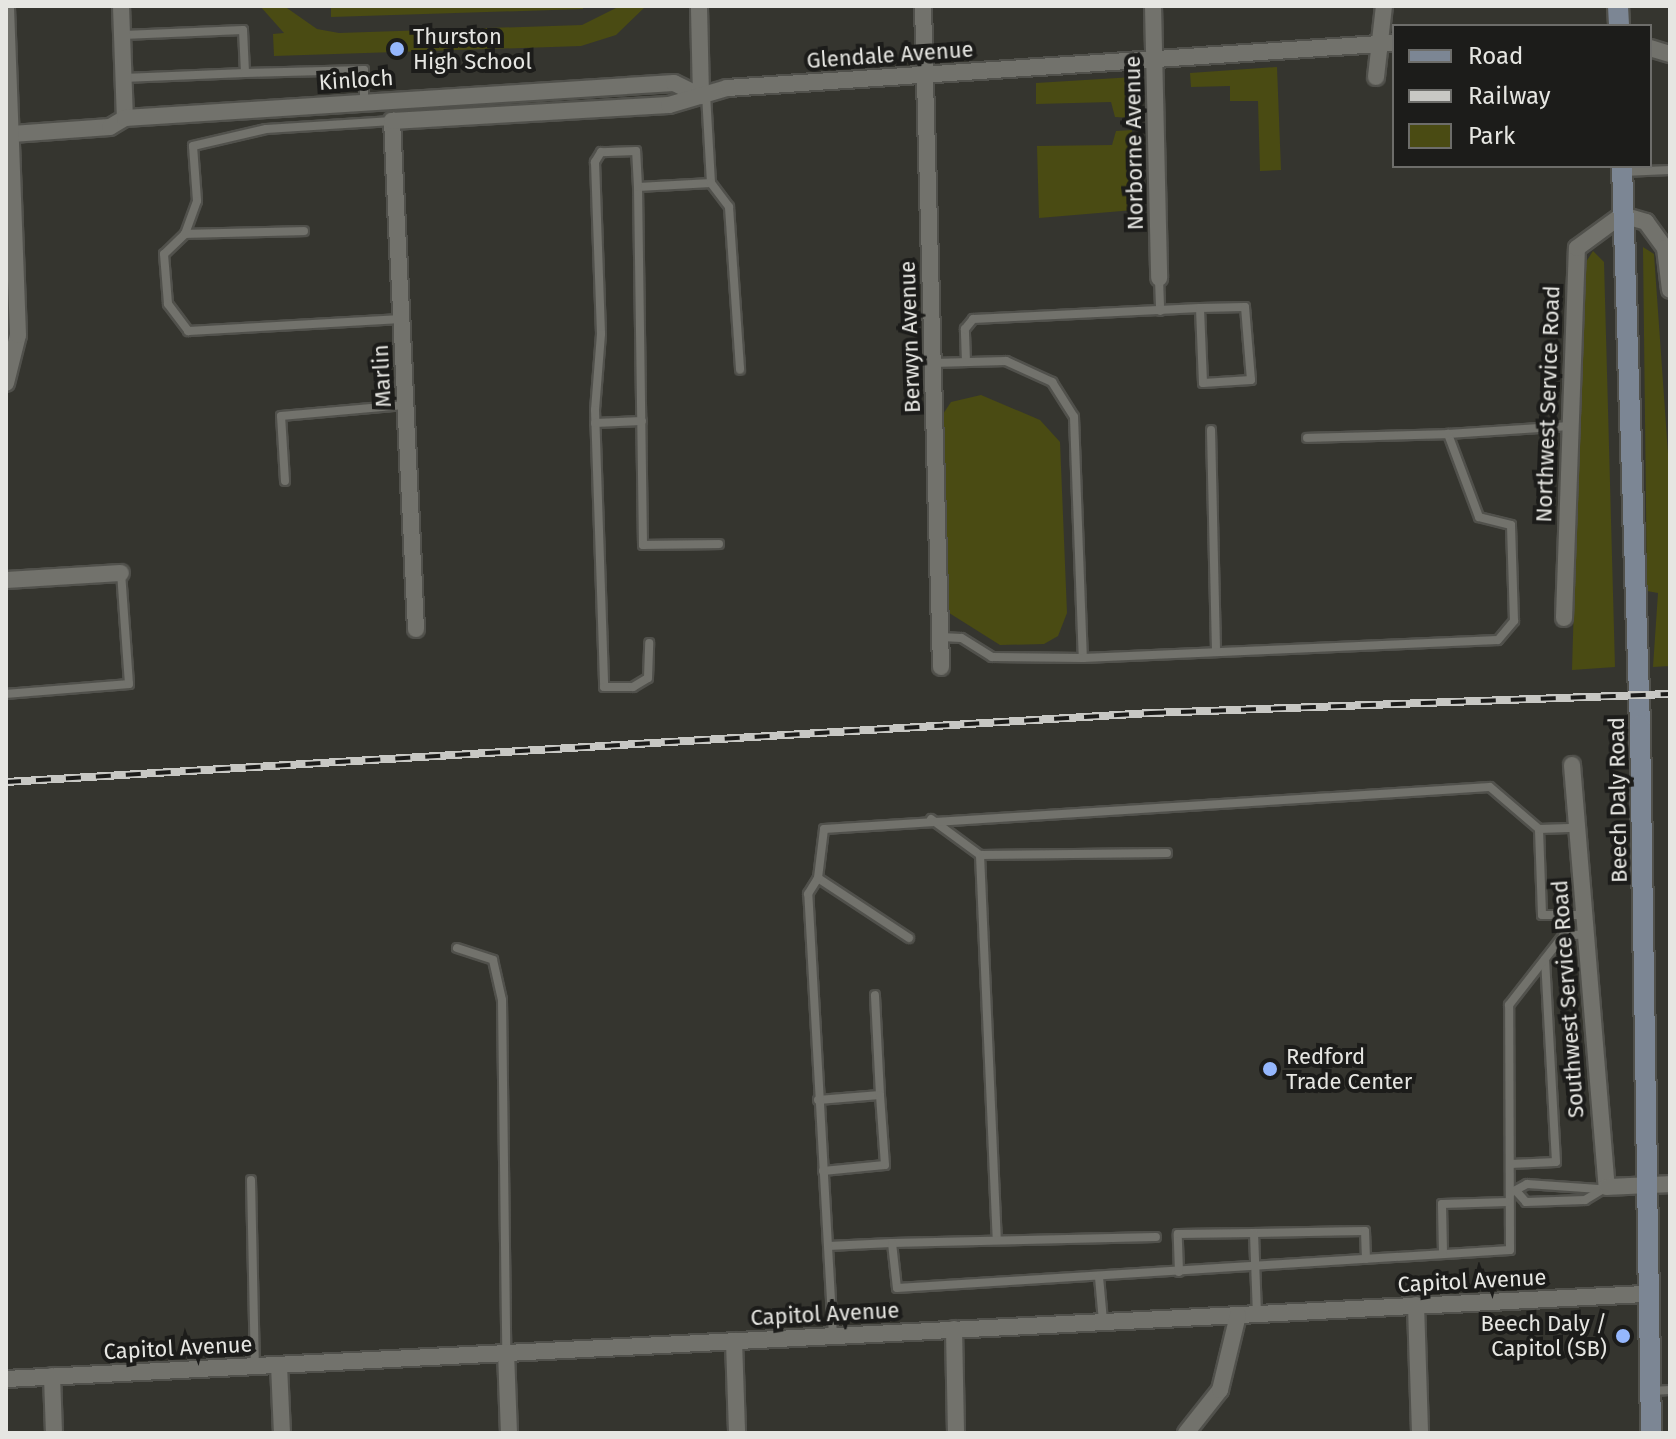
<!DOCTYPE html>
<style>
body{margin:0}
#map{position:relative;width:1676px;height:1439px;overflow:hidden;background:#35352f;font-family:"Fira Sans",sans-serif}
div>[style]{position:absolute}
.green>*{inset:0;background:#4a4b13}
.roads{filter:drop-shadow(2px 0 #51514c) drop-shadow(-2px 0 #51514c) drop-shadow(0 2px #51514c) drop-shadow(0 -2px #51514c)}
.service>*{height:8px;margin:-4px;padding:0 4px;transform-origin:4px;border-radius:4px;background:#72726c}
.minor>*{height:16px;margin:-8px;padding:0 8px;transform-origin:8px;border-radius:8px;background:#72726c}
.secondary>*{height:20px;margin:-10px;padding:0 10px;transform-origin:10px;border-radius:10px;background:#7c8694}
.rail>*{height:8px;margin-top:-4px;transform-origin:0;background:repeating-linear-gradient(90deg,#1c1c1a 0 15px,#c8c8c4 0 30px);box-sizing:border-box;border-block:2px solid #c8c8c4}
.dots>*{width:22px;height:22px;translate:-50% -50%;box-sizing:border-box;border:4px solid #1c1c1a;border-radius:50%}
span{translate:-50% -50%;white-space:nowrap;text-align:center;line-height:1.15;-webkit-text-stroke:8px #1c1c1a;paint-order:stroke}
.poi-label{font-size:22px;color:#e6e6e2}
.left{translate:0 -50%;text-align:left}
.right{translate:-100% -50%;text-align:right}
.street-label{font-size:22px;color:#e6e6e2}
.frame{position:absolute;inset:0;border:8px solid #e6e6e2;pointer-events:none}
.legend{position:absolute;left:1392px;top:24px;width:260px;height:144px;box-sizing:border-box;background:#1c1c1a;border:2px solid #6d6d6a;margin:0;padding:10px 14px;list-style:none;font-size:24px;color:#e6e6e2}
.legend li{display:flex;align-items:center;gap:16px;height:40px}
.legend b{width:40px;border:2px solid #6d6d6a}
</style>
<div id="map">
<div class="green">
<i style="clip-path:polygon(260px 6px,284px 6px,317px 29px,339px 33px,582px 25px,620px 6px,646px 6px,616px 35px,581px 46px,274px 56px,273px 34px,284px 33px)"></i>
<i style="clip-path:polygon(331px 6px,583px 6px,583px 9px,331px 17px)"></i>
<i style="clip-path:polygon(1277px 67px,1281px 170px,1260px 171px,1258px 101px,1230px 101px,1230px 86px,1191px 87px,1190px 73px)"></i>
<i style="clip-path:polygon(1134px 77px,1131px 118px,1115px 117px,1111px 102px,1036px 104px,1036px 83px)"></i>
<i style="clip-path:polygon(1132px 130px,1134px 210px,1039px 218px,1037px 146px,1112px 145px,1116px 131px)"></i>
<i style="clip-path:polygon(1643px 247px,1654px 254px,1670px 482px,1670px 666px,1653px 667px,1658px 593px,1647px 591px)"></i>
<i style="clip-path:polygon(1593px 251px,1604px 262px,1615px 667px,1572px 670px,1584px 265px)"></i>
<i style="clip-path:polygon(981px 395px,1040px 420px,1060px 442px,1067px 613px,1058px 636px,1044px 644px,1000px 645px,946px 611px,941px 417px,951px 402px)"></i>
</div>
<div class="roads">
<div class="service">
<i style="left:123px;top:35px;width:120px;rotate:-2.4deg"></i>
<i style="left:243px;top:30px;width:43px;rotate:87.3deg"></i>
<i style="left:245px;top:73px;width:122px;rotate:177.7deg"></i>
<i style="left:245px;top:73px;width:119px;rotate:-1.4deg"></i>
<i style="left:364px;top:70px;width:31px;rotate:90deg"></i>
<i style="left:706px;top:94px;width:89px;rotate:86.8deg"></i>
<i style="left:711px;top:183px;width:73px;rotate:176.9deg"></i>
<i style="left:638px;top:187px;width:358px;rotate:89.2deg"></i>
<i style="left:643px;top:545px;width:76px;rotate:-0.8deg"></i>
<i style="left:392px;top:121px;width:126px;rotate:176.4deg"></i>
<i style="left:266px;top:129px;width:75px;rotate:166.9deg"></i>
<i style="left:193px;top:146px;width:55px;rotate:85.8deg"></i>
<i style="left:197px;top:201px;width:35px;rotate:110deg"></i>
<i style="left:185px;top:234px;width:29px;rotate:136deg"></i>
<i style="left:164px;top:254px;width:50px;rotate:85.4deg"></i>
<i style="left:168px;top:304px;width:34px;rotate:53deg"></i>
<i style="left:188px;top:331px;width:214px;rotate:-3.2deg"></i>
<i style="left:1623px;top:172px;width:47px;rotate:-2.4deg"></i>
<i style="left:711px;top:183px;width:30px;rotate:53deg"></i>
<i style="left:729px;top:207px;width:163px;rotate:86.1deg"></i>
<i style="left:638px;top:187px;width:36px;rotate:-93deg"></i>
<i style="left:636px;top:151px;width:35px;rotate:178deg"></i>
<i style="left:601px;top:152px;width:12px;rotate:121deg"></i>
<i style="left:595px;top:162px;width:172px;rotate:88deg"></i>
<i style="left:601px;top:334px;width:76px;rotate:94.5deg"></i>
<i style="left:595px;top:410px;width:277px;rotate:88.1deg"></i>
<i style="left:604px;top:687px;width:29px"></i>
<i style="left:633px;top:687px;width:17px;rotate:-31deg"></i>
<i style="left:648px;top:678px;width:35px;rotate:-88deg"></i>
<i style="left:185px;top:234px;width:119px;rotate:-1.4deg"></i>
<i style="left:1159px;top:278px;width:33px;rotate:88deg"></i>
<i style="left:966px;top:362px;width:33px;rotate:-92deg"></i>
<i style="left:965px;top:329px;width:13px;rotate:-51deg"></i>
<i style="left:973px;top:319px;width:227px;rotate:-2.8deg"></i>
<i style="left:1200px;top:308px;width:45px;rotate:-1.3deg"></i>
<i style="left:1245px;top:307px;width:73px;rotate:85.3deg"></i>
<i style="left:1251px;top:380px;width:48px;rotate:176.4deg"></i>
<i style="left:1203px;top:383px;width:75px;rotate:-92.3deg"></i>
<i style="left:933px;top:363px;width:73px;rotate:-1.6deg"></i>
<i style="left:1006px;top:361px;width:51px;rotate:24.5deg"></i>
<i style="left:1052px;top:382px;width:41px;rotate:57.8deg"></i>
<i style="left:1074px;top:417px;width:241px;rotate:87.9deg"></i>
<i style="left:1083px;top:658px;width:91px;rotate:-179.4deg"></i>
<i style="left:992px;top:657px;width:36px;rotate:-148deg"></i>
<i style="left:961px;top:638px;width:20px;rotate:-177deg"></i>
<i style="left:595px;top:423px;width:47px;rotate:-2.4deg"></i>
<i style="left:1211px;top:430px;width:221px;rotate:88.7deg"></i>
<i style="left:1448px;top:434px;width:122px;rotate:-3.8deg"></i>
<i style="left:285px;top:481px;width:65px;rotate:-93.5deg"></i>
<i style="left:281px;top:416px;width:124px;rotate:-5.1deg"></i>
<i style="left:1083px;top:658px;width:415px;rotate:-2.5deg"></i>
<i style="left:1498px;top:640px;width:25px;rotate:-50deg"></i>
<i style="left:1514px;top:621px;width:96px;rotate:-91.8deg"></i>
<i style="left:1511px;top:525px;width:33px;rotate:-166deg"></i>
<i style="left:1479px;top:517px;width:89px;rotate:-110.5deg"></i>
<i style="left:1448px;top:434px;width:141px;rotate:178.4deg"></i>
<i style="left:6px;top:694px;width:123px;rotate:-4.6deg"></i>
<i style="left:129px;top:684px;width:111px;rotate:-94.1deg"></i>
<i style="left:931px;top:819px;width:61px;rotate:36.3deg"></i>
<i style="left:980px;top:855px;width:187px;rotate:-0.6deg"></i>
<i style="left:1539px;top:829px;width:86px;rotate:88deg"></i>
<i style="left:1542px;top:915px;width:43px"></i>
<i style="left:980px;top:855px;width:385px;rotate:87.5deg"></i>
<i style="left:818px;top:878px;width:109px;rotate:33.4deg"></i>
<i style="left:457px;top:948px;width:38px;rotate:18deg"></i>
<i style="left:493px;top:960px;width:41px;rotate:77.3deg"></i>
<i style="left:502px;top:1000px;width:352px;rotate:89.3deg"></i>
<i style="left:818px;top:1100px;width:62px;rotate:-4.6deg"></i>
<i style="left:880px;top:1095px;width:100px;rotate:-92.9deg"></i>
<i style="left:1510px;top:1164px;width:46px;rotate:-2.5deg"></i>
<i style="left:1556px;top:1162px;width:203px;rotate:-93.1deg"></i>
<i style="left:823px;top:1171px;width:62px;rotate:-5.5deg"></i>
<i style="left:885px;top:1165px;width:70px;rotate:-94.1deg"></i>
<i style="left:251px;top:1180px;width:186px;rotate:88.8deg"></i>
<i style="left:1512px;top:1192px;width:17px;rotate:-28deg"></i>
<i style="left:1527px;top:1184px;width:72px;rotate:4deg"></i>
<i style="left:1517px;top:1192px;width:13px;rotate:48deg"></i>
<i style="left:1526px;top:1202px;width:59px;rotate:-1.9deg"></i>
<i style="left:1585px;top:1200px;width:26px;rotate:-31deg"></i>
<i style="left:1254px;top:1233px;width:111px;rotate:-1deg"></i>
<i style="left:1365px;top:1231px;width:28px;rotate:88deg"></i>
<i style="left:892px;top:1243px;width:264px;rotate:-1.3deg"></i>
<i style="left:828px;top:1246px;width:64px;rotate:-2.7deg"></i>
<i style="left:892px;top:1243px;width:45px;rotate:83.7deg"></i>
<i style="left:897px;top:1288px;width:614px;rotate:-3.55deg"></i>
<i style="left:1510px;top:1250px;width:245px;rotate:-90.2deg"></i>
<i style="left:1509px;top:1005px;width:88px;rotate:-52deg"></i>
<i style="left:1563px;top:936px;width:24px;rotate:-5deg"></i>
<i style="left:1443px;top:1253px;width:49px;rotate:-91.2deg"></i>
<i style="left:1442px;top:1204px;width:66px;rotate:-1.7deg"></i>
<i style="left:1179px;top:1272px;width:38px;rotate:-92deg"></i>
<i style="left:1178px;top:1234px;width:76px;rotate:-0.8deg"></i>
<i style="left:1254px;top:1233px;width:81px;rotate:87.9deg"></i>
<i style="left:1099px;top:1277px;width:44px;rotate:84.8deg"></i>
<i style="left:833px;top:1336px;width:443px;rotate:-93.2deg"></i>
<i style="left:808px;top:894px;width:19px;rotate:-58deg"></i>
<i style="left:818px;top:878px;width:49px;rotate:-83deg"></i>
<i style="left:824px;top:829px;width:667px;rotate:-3.61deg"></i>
<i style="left:1490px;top:787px;width:65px;rotate:40.6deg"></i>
<i style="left:1539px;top:829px;width:38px;rotate:-2deg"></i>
<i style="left:1651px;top:1391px;width:19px;rotate:-3deg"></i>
</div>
<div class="minor">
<i style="left:121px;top:6px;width:112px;rotate:88deg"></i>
<i style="left:923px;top:6px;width:661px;rotate:88.44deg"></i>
<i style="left:1153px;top:6px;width:272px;rotate:88.7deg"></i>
<i style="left:1650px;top:48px;width:21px;rotate:17deg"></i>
<i style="left:1376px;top:77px;width:71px;rotate:-83.6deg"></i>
<i style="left:12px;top:134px;width:98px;rotate:-4.1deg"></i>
<i style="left:110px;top:127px;width:17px;rotate:-31deg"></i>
<i style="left:125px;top:118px;width:550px;rotate:-3.65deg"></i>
<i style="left:674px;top:83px;width:30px;rotate:26deg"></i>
<i style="left:701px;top:96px;width:90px;rotate:-91.3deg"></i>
<i style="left:6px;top:383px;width:49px;rotate:-76deg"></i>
<i style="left:18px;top:335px;width:329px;rotate:-92.1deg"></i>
<i style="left:6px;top:580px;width:115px;rotate:-3.5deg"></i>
<i style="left:1564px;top:618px;width:370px;rotate:-88deg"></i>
<i style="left:1577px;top:248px;width:56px;rotate:-36.3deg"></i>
<i style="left:1622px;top:215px;width:25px;rotate:16deg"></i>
<i style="left:1646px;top:222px;width:32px;rotate:54deg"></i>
<i style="left:1665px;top:248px;width:42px;rotate:83.2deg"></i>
<i style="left:416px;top:629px;width:509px;rotate:-92.7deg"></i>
<i style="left:392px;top:121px;width:277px;rotate:-3.3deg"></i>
<i style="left:669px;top:105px;width:60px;rotate:-16.3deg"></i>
<i style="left:727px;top:88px;width:669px;rotate:-3.86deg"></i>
<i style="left:1572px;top:765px;width:423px;rotate:85.3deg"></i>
<i style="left:1607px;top:1187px;width:63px;rotate:-2.7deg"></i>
<i style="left:1416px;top:1305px;width:128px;rotate:88.2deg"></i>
<i style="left:954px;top:1329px;width:104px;rotate:88.9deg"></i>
<i style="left:734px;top:1341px;width:92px;rotate:88.1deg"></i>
<i style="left:506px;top:1352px;width:81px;rotate:87.9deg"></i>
<i style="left:279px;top:1365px;width:68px;rotate:87.5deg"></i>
<i style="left:52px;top:1376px;width:57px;rotate:88deg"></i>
<i style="left:6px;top:1379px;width:1642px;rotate:-2.97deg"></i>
<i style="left:1186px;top:1433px;width:55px;rotate:-51.7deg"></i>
<i style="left:1220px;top:1390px;width:77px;rotate:-76.5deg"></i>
</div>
<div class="secondary">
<i style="left:1618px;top:6px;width:20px;rotate:87deg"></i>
<i style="left:1622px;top:166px;width:559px;rotate:88.16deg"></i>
<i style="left:1640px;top:725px;width:708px;rotate:89.11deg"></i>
</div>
</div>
<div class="rail">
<i style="left:6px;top:782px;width:1147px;rotate:-3.45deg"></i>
<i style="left:1151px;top:713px;width:519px;rotate:-2.1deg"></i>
</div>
<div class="dots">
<i style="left:397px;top:49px;background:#95b7fd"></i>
<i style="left:1270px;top:1069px;background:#95b7fd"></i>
<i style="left:1623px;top:1336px;background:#95b7fd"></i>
</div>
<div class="poi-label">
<span class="left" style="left:413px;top:49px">Thurston<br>High School</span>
<span class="left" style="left:1286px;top:1069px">Redford<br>Trade Center</span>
<span class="right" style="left:1607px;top:1336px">Beech Daly /<br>Capitol (SB)</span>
</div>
<div class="street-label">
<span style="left:890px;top:55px;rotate:-4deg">Glendale Avenue</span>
<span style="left:356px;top:80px;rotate:-4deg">Kinloch</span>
<span style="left:1134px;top:143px;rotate:-91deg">Norborne Avenue</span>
<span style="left:910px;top:337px;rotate:-92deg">Berwyn Avenue</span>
<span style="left:382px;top:376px;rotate:-93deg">Marlin</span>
<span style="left:1548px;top:404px;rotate:-88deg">Northwest Service Road</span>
<span style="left:1618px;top:800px;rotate:-91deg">Beech Daly Road</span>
<span style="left:1568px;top:999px;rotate:-94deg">Southwest Service Road</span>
<span style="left:1472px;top:1281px;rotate:-3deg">Capitol Avenue</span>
<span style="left:825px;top:1314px;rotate:-3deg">Capitol Avenue</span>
<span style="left:178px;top:1348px;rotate:-3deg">Capitol Avenue</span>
</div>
<div class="frame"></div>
<ul class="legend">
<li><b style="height:10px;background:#7c8694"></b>Road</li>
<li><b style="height:10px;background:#c8c8c4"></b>Railway</li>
<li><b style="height:22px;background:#4a4b13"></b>Park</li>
</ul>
</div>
